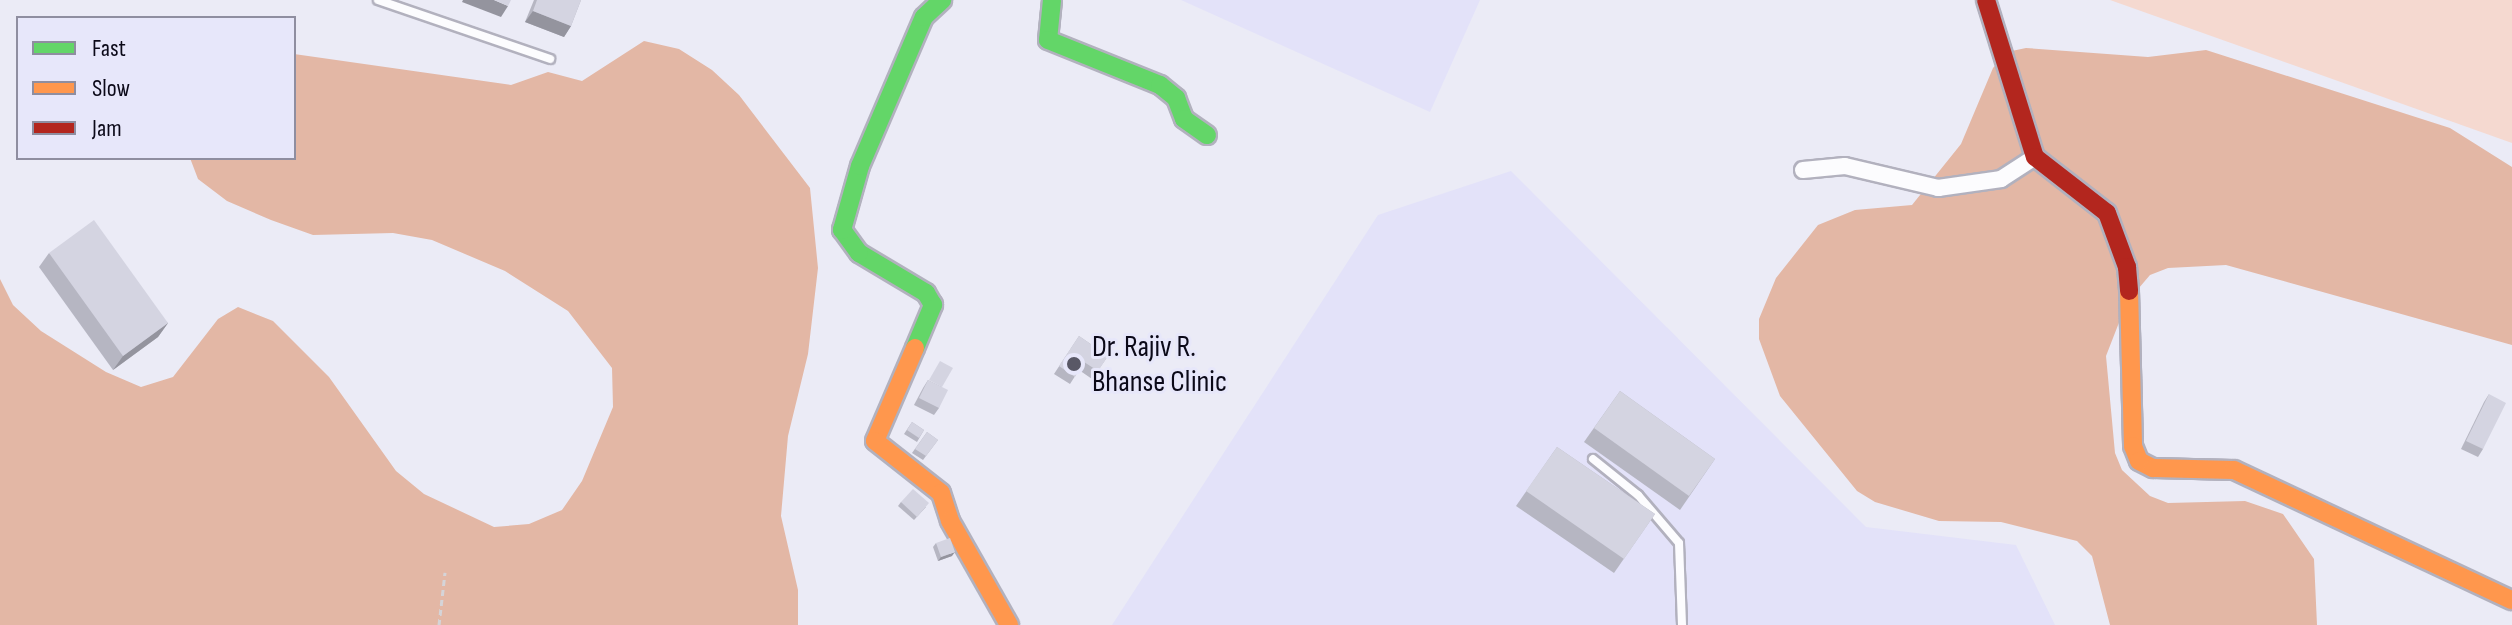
<!DOCTYPE html>
<style>
body{margin:0}
#map{position:relative;width:2512px;height:625px;overflow:hidden;background:#ebebf6;font-family:"Sofia Sans Condensed",sans-serif}
div>[style]{position:absolute}
.built>*{inset:0;background:#e3e2f9}
.green>*{inset:0;background:#f5d9d0}
.forest>*{inset:0;background:#e3b7a5}
.path>*{height:3px;margin-top:-1.5px;transform-origin:0;background:repeating-linear-gradient(90deg,#d5d4d8 0 6px,transparent 0 10px)}
.roads{filter:drop-shadow(2px 0 #b2b1be) drop-shadow(-2px 0 #b2b1be) drop-shadow(0 2px #b2b1be) drop-shadow(0 -2px #b2b1be)}
.lane>*{height:8px;margin:-4px;padding:0 4px;transform-origin:4px;border-radius:4px;background:#fcfcfe}
.street>*{height:16px;margin:-8px;padding:0 8px;transform-origin:8px;border-radius:8px;background:#fcfcfe}
.fast>*{height:18px;margin:-9px;padding:0 9px;transform-origin:9px;border-radius:9px;background:#63d668}
.slow>*{height:18px;margin:-9px;padding:0 9px;transform-origin:9px;border-radius:9px;background:#ff974d}
.jam>*{height:18px;margin:-9px;padding:0 9px;transform-origin:9px;border-radius:9px;background:#b3261e}
.wall>*{inset:0;background:#b6b6c2}
.shaded-wall>*{inset:0;background:#94949e}
.building>*{inset:0;background:#d4d4e1}
.dots>*{width:22px;height:22px;translate:-50% -50%;box-sizing:border-box;border:4px solid #e7e7fa;border-radius:50%}
span{translate:-50% -50%;white-space:nowrap;text-align:center;line-height:1.15;-webkit-text-stroke:6px #e7e7fa;paint-order:stroke}
.poi-label{font-size:30px;color:#0b0918}
.left{translate:0 -50%;text-align:left}
.legend{position:absolute;left:16px;top:16px;width:280px;height:144px;box-sizing:border-box;background:#e7e7fa;border:2px solid #8f8ea0;margin:0;padding:10px 14px;list-style:none;font-size:24px;color:#0b0918}
.legend li{display:flex;align-items:center;gap:16px;height:40px}
.legend b{width:40px;border:2px solid #8f8ea0}
</style>
<div id="map">
<div class="built">
<i style="clip-path:polygon(1181px 0,1480px 0,1430px 112px)"></i>
<i style="clip-path:polygon(1511px 171px,1866px 527px,2016px 545px,2055px 625px,1112px 625px,1378px 215px)"></i>
</div>
<div class="green">
<i style="clip-path:polygon(2110px 0,2512px 0,2512px 143px)"></i>
</div>
<div class="forest">
<i style="clip-path:polygon(644px 41px,679px 49px,712px 70px,739px 95px,810px 188px,818px 268px,808px 354px,788px 436px,781px 516px,798px 590px,798px 625px,0 625px,0 279px,13px 305px,41px 331px,106px 372px,141px 387px,173px 377px,218px 319px,238px 307px,273px 321px,329px 377px,396px 471px,424px 494px,494px 527px,529px 524px,562px 510px,582px 481px,613px 407px,612px 368px,568px 311px,505px 271px,432px 240px,393px 233px,313px 235px,271px 220px,227px 201px,198px 179px,190px 158px,294px 158px,294px 54px,511px 85px,548px 72px,582px 81px)"></i>
<i style="clip-path:polygon(2026px 48px,2148px 57px,2206px 50px,2450px 128px,2512px 167px,2512px 345px,2226px 265px,2168px 268px,2150px 275px,2127px 302px,2106px 356px,2115px 453px,2122px 470px,2150px 496px,2168px 503px,2245px 501px,2283px 514px,2314px 559px,2317px 625px,2110px 625px,2092px 556px,2077px 541px,2001px 522px,1939px 521px,1875px 502px,1857px 491px,1780px 396px,1759px 339px,1759px 319px,1776px 278px,1818px 225px,1855px 210px,1912px 205px,1961px 144px,1993px 68px,2007px 52px)"></i>
</div>
<div class="path">
<i style="left:439px;top:625px;width:53px;rotate:-83.5deg"></i>
</div>
<div class="roads">
<div class="lane">
<i style="left:378px;top:0;width:182px;rotate:18.9deg"></i>
<i style="left:1593px;top:459px;width:58px;rotate:38.7deg"></i>
<i style="left:1638px;top:495px;width:63px;rotate:49.5deg"></i>
<i style="left:1679px;top:543px;width:82px;rotate:87.9deg"></i>
</div>
<div class="street">
<i style="left:1803px;top:170px;width:42px;rotate:-5.4deg"></i>
<i style="left:1845px;top:166px;width:96px;rotate:13.3deg"></i>
<i style="left:1938px;top:188px;width:64px;rotate:-8.1deg"></i>
<i style="left:2001px;top:179px;width:40px;rotate:-32.9deg"></i>
</div>
<div class="fast">
<i style="left:1052px;top:0;width:40px;rotate:95.7deg"></i>
<i style="left:1048px;top:40px;width:121px;rotate:21.9deg"></i>
<i style="left:1160px;top:85px;width:21px;rotate:39deg"></i>
<i style="left:1176px;top:98px;width:22px;rotate:69deg"></i>
<i style="left:1184px;top:119px;width:28px;rotate:35deg"></i>
<i style="left:915px;top:348px;width:47px;rotate:-67.3deg"></i>
<i style="left:933px;top:305px;width:14px;rotate:-120deg"></i>
<i style="left:926px;top:293px;width:78px;rotate:-149.2deg"></i>
<i style="left:859px;top:253px;width:29px;rotate:-126deg"></i>
<i style="left:842px;top:230px;width:66px;rotate:-74.3deg"></i>
<i style="left:860px;top:166px;width:162px;rotate:-66.8deg"></i>
<i style="left:924px;top:17px;width:25px;rotate:-43deg"></i>
</div>
<div class="slow">
<i style="left:2129px;top:291px;width:155px;rotate:88.5deg"></i>
<i style="left:2133px;top:446px;width:16px;rotate:68deg"></i>
<i style="left:2139px;top:461px;width:16px;rotate:27deg"></i>
<i style="left:2153px;top:468px;width:81px;rotate:1.4deg"></i>
<i style="left:2234px;top:470px;width:307px;rotate:25.1deg"></i>
<i style="left:915px;top:348px;width:101px;rotate:113.3deg"></i>
<i style="left:875px;top:441px;width:84px;rotate:38.2deg"></i>
<i style="left:941px;top:493px;width:29px;rotate:72deg"></i>
<i style="left:950px;top:521px;width:120px;rotate:60.4deg"></i>
</div>
<div class="jam">
<i style="left:1986px;top:0;width:164px;rotate:72.7deg"></i>
<i style="left:2035px;top:157px;width:91px;rotate:37.9deg"></i>
<i style="left:2107px;top:213px;width:58px;rotate:69.7deg"></i>
<i style="left:2127px;top:267px;width:24px;rotate:85deg"></i>
</div>
</div>
<div class="wall">
<i style="clip-path:polygon(534px 0,581px 0,571px 26px,564px 37px,525px 22px)"></i>
<i style="clip-path:polygon(49px 253px,168px 323px,158px 337px,113px 370px,39px 267px)"></i>
<i style="clip-path:polygon(1079px 336px,1108px 356px,1092px 379px,1079px 370px,1070px 384px,1054px 374px)"></i>
<i style="clip-path:polygon(928px 380px,942px 387px,939px 408px,934px 415px,914px 405px,923px 388px)"></i>
<i style="clip-path:polygon(1620px 391px,1715px 459px,1680px 510px,1584px 442px)"></i>
<i style="clip-path:polygon(2489px 394px,2483px 449px,2478px 457px,2461px 449px,2484px 402px)"></i>
<i style="clip-path:polygon(912px 422px,924px 430px,917px 442px,904px 434px)"></i>
<i style="clip-path:polygon(927px 432px,938px 440px,923px 460px,912px 453px)"></i>
<i style="clip-path:polygon(1557px 447px,1655px 514px,1614px 573px,1516px 506px)"></i>
<i style="clip-path:polygon(901px 502px,926px 507px,914px 520px,898px 506px)"></i>
<i style="clip-path:polygon(936px 543px,952px 556px,938px 561px,933px 547px)"></i>
</div>
<div class="shaded-wall">
<i style="clip-path:polygon(463px 0,494px 0,508px 6px,501px 17px,462px 2px)"></i>
<i style="clip-path:polygon(533px 11px,571px 26px,564px 37px,525px 22px)"></i>
<i style="clip-path:polygon(168px 323px,158px 337px,113px 370px,123px 356px)"></i>
<i style="clip-path:polygon(955px 552px,952px 556px,938px 561px,941px 557px)"></i>
</div>
<div class="building">
<i style="clip-path:polygon(494px 0,511px 0,508px 6px)"></i>
<i style="clip-path:polygon(537px 0,581px 0,571px 26px,533px 11px)"></i>
<i style="clip-path:polygon(94px 220px,168px 323px,123px 356px,49px 253px)"></i>
<i style="clip-path:polygon(1079px 336px,1108px 356px,1098px 371px,1084px 362px,1075px 377px,1059px 366px)"></i>
<i style="clip-path:polygon(940px 361px,953px 368px,942px 387px,929px 380px)"></i>
<i style="clip-path:polygon(928px 380px,948px 390px,939px 408px,919px 398px)"></i>
<i style="clip-path:polygon(1620px 391px,1715px 459px,1689px 496px,1594px 428px)"></i>
<i style="clip-path:polygon(2489px 394px,2506px 403px,2483px 449px,2466px 441px)"></i>
<i style="clip-path:polygon(912px 422px,924px 430px,919px 438px,907px 430px)"></i>
<i style="clip-path:polygon(927px 432px,938px 440px,926px 456px,915px 449px)"></i>
<i style="clip-path:polygon(1557px 447px,1655px 514px,1624px 559px,1526px 491px)"></i>
<i style="clip-path:polygon(913px 489px,929px 503px,917px 517px,901px 502px)"></i>
<i style="clip-path:polygon(950px 538px,955px 552px,941px 557px,936px 543px)"></i>
</div>
<div class="dots">
<i style="left:1074px;top:364px;background:#595866"></i>
</div>
<div class="poi-label">
<span class="left" style="left:1092px;top:364px">Dr. Rajiv R.<br>Bhanse Clinic</span>
</div>
<ul class="legend">
<li><b style="height:10px;background:#63d668"></b>Fast</li>
<li><b style="height:10px;background:#ff974d"></b>Slow</li>
<li><b style="height:10px;background:#b3261e"></b>Jam</li>
</ul>
</div>
